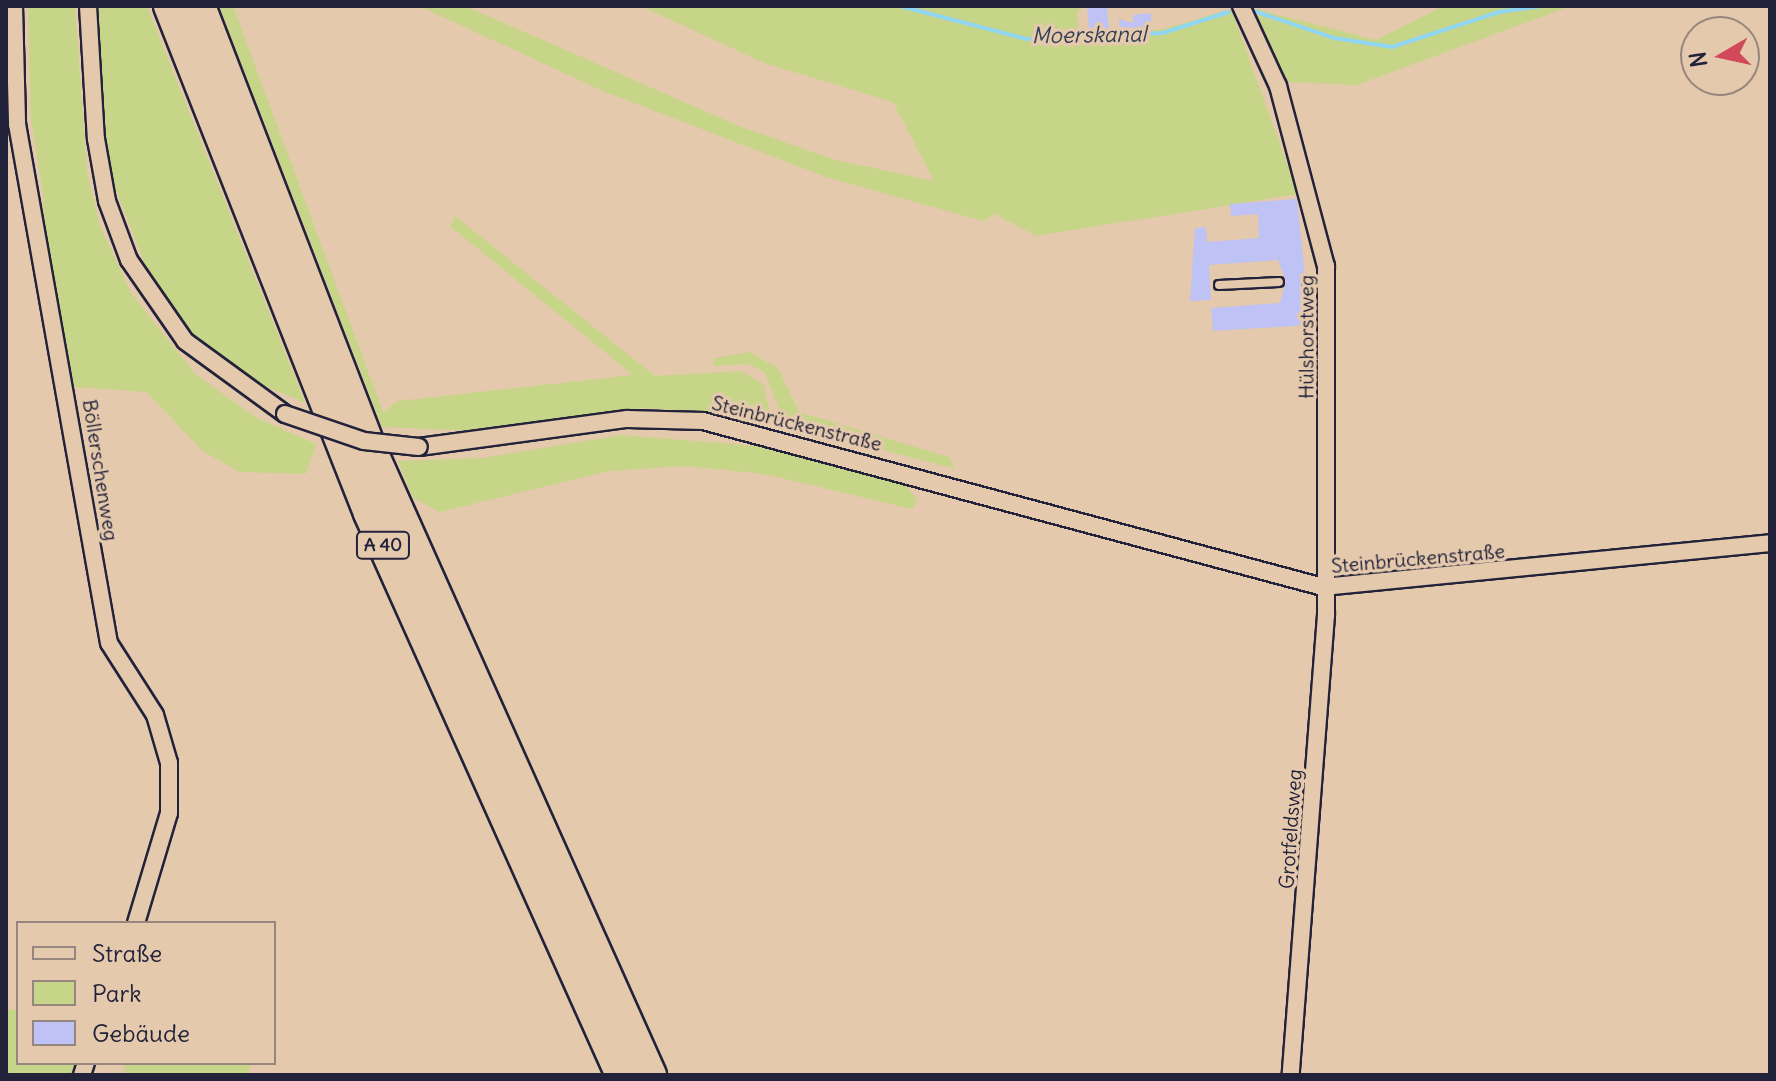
<!DOCTYPE html>
<meta charset="utf-8">
<style>
body{margin:0}
#map{position:relative;width:1776px;height:1081px;overflow:hidden;background:#e4c9ac;font-family:Delius,sans-serif}
div>[style]{position:absolute}
.green>*{inset:0;background:#c7d588}
.stream>*{height:4px;margin:-2px;padding:0 2px;transform-origin:2px;border-radius:2px;background:#90d5f2}
.building>*{inset:0;background:#bfc2f4}
.roads{filter:drop-shadow(2px 0 #22223b) drop-shadow(-2px 0 #22223b) drop-shadow(0 2px #22223b) drop-shadow(0 -2px #22223b)}
.service>*{height:8px;margin:-4px;padding:0 4px;transform-origin:4px;border-radius:4px;background:#e4c9ac}
.minor>*{height:16px;margin:-8px;padding:0 8px;transform-origin:8px;border-radius:8px;background:#e4c9ac}
.motorway>*{height:30px;margin:-15px;padding:0 15px;transform-origin:15px;border-radius:15px;background:#e4c9ac}
.bridges{filter:drop-shadow(2px 0 #22223b) drop-shadow(-2px 0 #22223b) drop-shadow(0 2px #22223b) drop-shadow(0 -2px #22223b)}
.minor-bridge>*{height:16px;margin:-8px;padding:0 8px;transform-origin:8px;border-radius:8px;background:#e4c9ac}
span{translate:-50% -50%;white-space:nowrap;text-align:center;line-height:1.15;-webkit-text-stroke:7px #e4c9ac;paint-order:stroke}
.shield-label span{padding:2px 6px;background:#e4c9ac;border:2px solid;border-radius:6px;-webkit-text-stroke-width:0}
.shield-label{font-size:18px;color:#22223b;font-weight:700}
.street-label{font-size:20px;color:#22223b}
.water-label{font-size:22px;color:#323d56;font-style:italic}
.frame{position:absolute;inset:0;border:8px solid #22223b;pointer-events:none}
.legend{position:absolute;left:16px;top:921px;width:260px;height:144px;box-sizing:border-box;background:#e4c9ac;border:2px solid #96867f;margin:0;padding:10px 14px;list-style:none;font-size:24px;color:#22223b}
.legend li{display:flex;align-items:center;gap:16px;height:40px}
.legend b{width:40px;border:2px solid #96867f}
.north{position:absolute;left:1680px;top:16px;width:80px;height:80px;box-sizing:border-box;background:#e4c9ac;border:2px solid #96867f;border-radius:50%;rotate:261deg;font-size:22px;font-weight:700;line-height:32px;text-align:center;color:#22223b}
.north::after{content:'';display:block;margin:auto;width:28px;height:36px;background:#d1495b;clip-path:polygon(50% 0,100% 100%,50% 72%,0 100%)}
</style>
<div id="map">
<div class="green">
<i style="clip-path:polygon(28px 6px,75px 6px,87px 172px,100px 226px,131px 293px,196px 375px,257px 418px,316px 444px,306px 474px,240px 472px,203px 451px,146px 392px,63px 386px,27px 184px,45px 206px,31px 120px)"></i>
<i style="clip-path:polygon(97px 6px,147px 6px,305px 403px,245px 377px,195px 340px,156px 293px,108px 169px)"></i>
<i style="clip-path:polygon(219px 6px,233px 6px,383px 412px,398px 401px,633px 375px,450px 226px,455px 216px,655px 376px,741px 371px,764px 385px,770px 416px,640px 408px,474px 431px,382px 427px)"></i>
<i style="clip-path:polygon(419px 6px,465px 6px,741px 127px,836px 160px,934px 181px,893px 102px,764px 63px,641px 6px,1087px 6px,1077px 11px,1079px 34px,1089px 36px,1163px 29px,1231px 9px,1298px 194px,1036px 236px,995px 214px,983px 221px,826px 177px,603px 91px)"></i>
<i style="clip-path:polygon(1244px 6px,1376px 40px,1444px 6px,1571px 6px,1357px 85px,1281px 82px)"></i>
<i style="clip-path:polygon(749px 352px,778px 368px,799px 412px,949px 457px,955px 469px,793px 426px,781px 415px,765px 372px,747px 364px,713px 366px,714px 358px)"></i>
<i style="clip-path:polygon(622px 435px,757px 446px,906px 484px,917px 501px,912px 509px,765px 474px,686px 466px,609px 471px,440px 512px,413px 498px,398px 461px,482px 458px)"></i>
<i style="clip-path:polygon(6px 1009px,18px 1011px,18px 1063px,81px 1063px,77px 1075px,6px 1075px)"></i>
<i style="clip-path:polygon(125px 1063px,251px 1063px,248px 1075px,124px 1075px)"></i>
</div>
<div class="stream">
<i style="left:726px;top:6px;width:13px"></i>
<i style="left:900px;top:6px;width:131px;rotate:14.6deg"></i>
<i style="left:1027px;top:39px;width:136px;rotate:-2.5deg"></i>
<i style="left:1163px;top:33px;width:69px;rotate:-17.7deg"></i>
<i style="left:1248px;top:9px;width:91px;rotate:18.6deg"></i>
<i style="left:1334px;top:38px;width:59px;rotate:8.8deg"></i>
<i style="left:1392px;top:47px;width:113px;rotate:-18.1deg"></i>
<i style="left:1499px;top:12px;width:44px;rotate:-7.8deg"></i>
</div>
<div class="building">
<i style="clip-path:polygon(1087px 6px,1107px 6px,1109px 29px,1089px 31px)"></i>
<i style="clip-path:polygon(1151px 13px,1151px 25px,1120px 30px,1119px 19px,1133px 23px,1133px 15px)"></i>
<i style="clip-path:polygon(1297px 199px,1310px 325px,1213px 331px,1211px 308px,1280px 303px,1286px 281px,1278px 260px,1209px 265px,1211px 300px,1190px 301px,1195px 228px,1206px 227px,1207px 242px,1259px 238px,1258px 214px,1231px 216px,1230px 204px)"></i>
</div>
<div class="roads">
<div class="service">
<i style="left:1307px;top:281px;width:19px;rotate:-3deg"></i>
<i style="left:1219px;top:285px;width:60px;rotate:-2.9deg"></i>
</div>
<div class="minor">
<i style="left:14px;top:6px;width:118px;rotate:88.5deg"></i>
<i style="left:17px;top:124px;width:527px;rotate:79.95deg"></i>
<i style="left:109px;top:643px;width:85px;rotate:57.4deg"></i>
<i style="left:155px;top:715px;width:50px;rotate:73.7deg"></i>
<i style="left:169px;top:763px;width:50px;rotate:90deg"></i>
<i style="left:169px;top:813px;width:115px;rotate:106.7deg"></i>
<i style="left:88px;top:6px;width:133px;rotate:86.6deg"></i>
<i style="left:96px;top:139px;width:63px;rotate:79.9deg"></i>
<i style="left:107px;top:201px;width:63px;rotate:69.6deg"></i>
<i style="left:129px;top:260px;width:98px;rotate:55.3deg"></i>
<i style="left:185px;top:341px;width:124px;rotate:36.1deg"></i>
<i style="left:1241px;top:6px;width:88px;rotate:65.2deg"></i>
<i style="left:1278px;top:86px;width:186px;rotate:75.1deg"></i>
<i style="left:1326px;top:266px;width:349px;rotate:90deg"></i>
<i style="left:1326px;top:615px;width:461px;rotate:94.4deg"></i>
<i style="left:419px;top:447px;width:210px;rotate:-7.7deg"></i>
<i style="left:627px;top:419px;width:76px;rotate:1.5deg"></i>
<i style="left:703px;top:421px;width:642px;rotate:14.99deg"></i>
<i style="left:1323px;top:587px;width:449px;rotate:-5.6deg"></i>
<i style="left:82px;top:1075px;width:13px;rotate:-72deg"></i>
</div>
<div class="motorway">
<i style="left:169px;top:6px;width:545px;rotate:68.47deg"></i>
<i style="left:369px;top:513px;width:616px;rotate:65.85deg"></i>
<i style="left:200px;top:6px;width:475px;rotate:68.9deg"></i>
<i style="left:371px;top:449px;width:686px;rotate:65.9deg"></i>
</div>
</div>
<div class="bridges">
<div class="minor-bridge">
<i style="left:285px;top:414px;width:83px;rotate:18.9deg"></i>
<i style="left:364px;top:441px;width:55px;rotate:6.2deg"></i>
</div>
</div>
<div class="shield-label">
<span style="left:383px;top:545px">A 40</span>
</div>
<div class="street-label">
<span style="left:1306px;top:337px;rotate:-90deg">Hülshorstweg</span>
<span style="left:797px;top:423px;rotate:14deg">Steinbrückenstraße</span>
<span style="left:101px;top:470px;rotate:81deg">Böllerschenweg</span>
<span style="left:1418px;top:558px;rotate:-5deg">Steinbrückenstraße</span>
<span style="left:1290px;top:829px;rotate:-86deg">Grotfeldsweg</span>
</div>
<div class="water-label">
<span style="left:1089px;top:35px;rotate:-1deg">Moerskanal</span>
</div>
<div class="frame"></div>
<ul class="legend">
<li><b style="height:10px;background:#e4c9ac"></b>Straße</li>
<li><b style="height:22px;background:#c7d588"></b>Park</li>
<li><b style="height:22px;background:#bfc2f4"></b>Gebäude</li>
</ul>
<div class="north">N</div>
</div>
